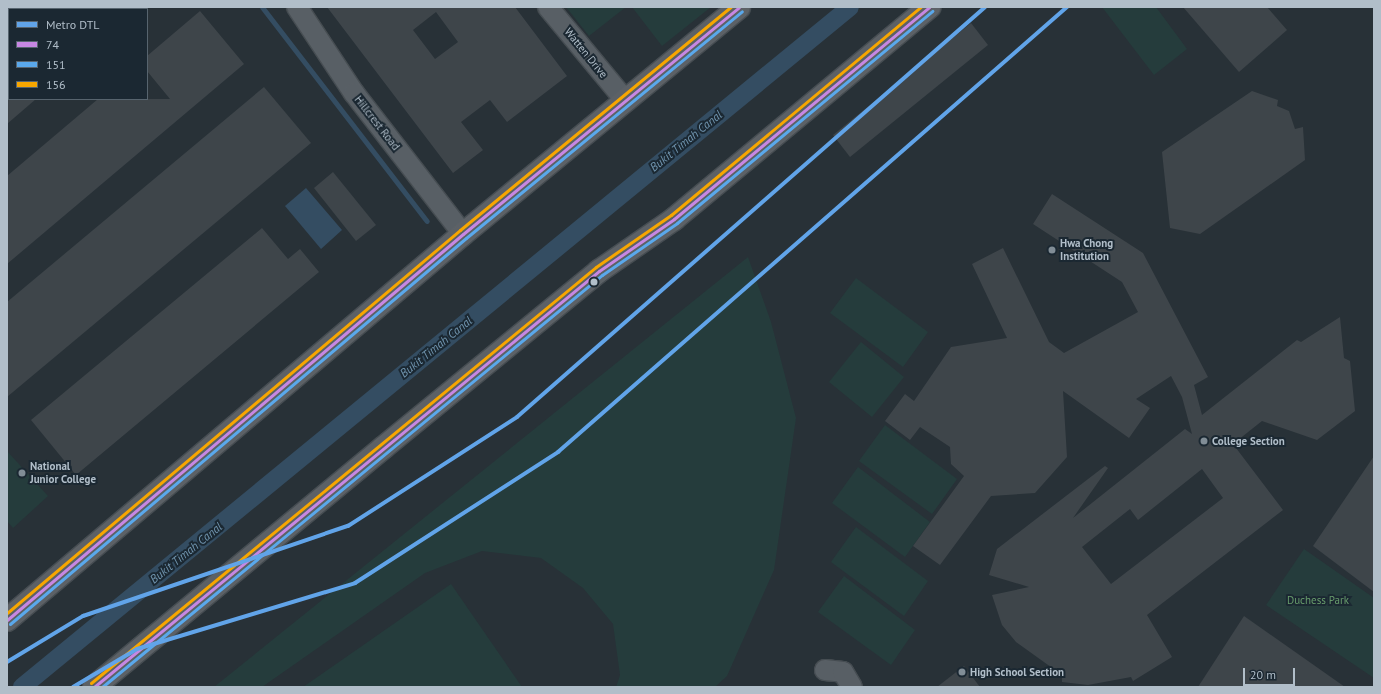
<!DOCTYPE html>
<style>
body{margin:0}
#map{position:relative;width:1381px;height:694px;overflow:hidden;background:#283137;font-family:"PT Sans",sans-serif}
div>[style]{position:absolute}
.green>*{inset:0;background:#253c3c}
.water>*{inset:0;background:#344d62}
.stream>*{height:5px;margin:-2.5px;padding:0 2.5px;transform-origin:2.5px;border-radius:2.5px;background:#344d62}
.canal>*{height:18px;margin:-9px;padding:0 9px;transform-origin:9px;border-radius:9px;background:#344d62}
.building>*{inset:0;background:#3e454a}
.roads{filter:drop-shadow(1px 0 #464d52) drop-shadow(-1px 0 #464d52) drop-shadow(0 1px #464d52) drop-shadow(0 -1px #464d52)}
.minor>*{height:20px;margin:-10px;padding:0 10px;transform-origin:10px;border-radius:10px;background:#585f65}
.trunk>*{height:22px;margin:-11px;padding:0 11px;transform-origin:11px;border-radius:11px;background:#5c6166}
.bus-1>*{height:3px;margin:-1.5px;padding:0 1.5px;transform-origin:1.5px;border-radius:1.5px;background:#c787e3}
.bus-2>*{height:3px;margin:-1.5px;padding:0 1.5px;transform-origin:1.5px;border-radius:1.5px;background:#5aa8eb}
.bus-3>*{height:3px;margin:-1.5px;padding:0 1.5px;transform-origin:1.5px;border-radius:1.5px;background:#f7a600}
.metro-1>*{height:4px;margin:-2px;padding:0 2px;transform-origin:2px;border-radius:2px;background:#61a4e9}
.dots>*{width:11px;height:11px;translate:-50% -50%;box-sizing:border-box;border:2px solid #1b2832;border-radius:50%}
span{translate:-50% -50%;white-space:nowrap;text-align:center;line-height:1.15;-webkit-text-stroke:4px #1b2832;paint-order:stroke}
.street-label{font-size:11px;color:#b1bec9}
.poi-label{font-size:11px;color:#b1bec9;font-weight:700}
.left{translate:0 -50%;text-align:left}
.park-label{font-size:11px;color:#679b6b}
.water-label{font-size:12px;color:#7094ae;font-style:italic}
.frame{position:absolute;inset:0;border:8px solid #b1bec9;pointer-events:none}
.legend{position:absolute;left:8px;top:8px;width:140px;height:92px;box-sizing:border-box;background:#1b2832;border:1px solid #57646e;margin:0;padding:5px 7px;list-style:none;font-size:12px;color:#b1bec9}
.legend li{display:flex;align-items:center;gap:8px;height:20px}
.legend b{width:20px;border:1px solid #57646e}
.scale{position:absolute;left:1243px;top:668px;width:52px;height:18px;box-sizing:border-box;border:2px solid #b1bec9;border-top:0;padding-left:5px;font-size:12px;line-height:14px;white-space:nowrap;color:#b1bec9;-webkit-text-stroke:3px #1b2832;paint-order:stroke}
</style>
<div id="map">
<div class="green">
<i style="clip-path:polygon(566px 7px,626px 7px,589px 36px)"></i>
<i style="clip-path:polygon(632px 7px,711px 7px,662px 46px)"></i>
<i style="clip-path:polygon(1102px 7px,1156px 7px,1187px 49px,1154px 75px)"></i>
<i style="clip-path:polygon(748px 257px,771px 322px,796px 418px,774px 570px,727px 676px,715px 687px,616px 687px,620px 675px,613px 624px,583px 588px,541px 558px,482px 551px,425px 573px,262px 687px,214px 687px)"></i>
<i style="clip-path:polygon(856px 278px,928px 332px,903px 367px,830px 313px)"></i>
<i style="clip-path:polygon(861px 342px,904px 377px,872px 417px,829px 382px)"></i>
<i style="clip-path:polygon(885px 425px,957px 479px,932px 514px,859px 461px)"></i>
<i style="clip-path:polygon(7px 451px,48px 496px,13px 528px,7px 521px)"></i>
<i style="clip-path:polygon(858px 467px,930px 522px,905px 557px,832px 503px)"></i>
<i style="clip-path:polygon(856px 527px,928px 581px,904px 616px,831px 562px)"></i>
<i style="clip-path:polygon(1304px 549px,1374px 598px,1374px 678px,1266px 605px)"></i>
<i style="clip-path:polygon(844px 576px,915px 630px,891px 665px,818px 612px)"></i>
<i style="clip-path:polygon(451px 584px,522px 687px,303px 687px)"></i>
</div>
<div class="water">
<i style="clip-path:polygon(306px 188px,342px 230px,321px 249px,285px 206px)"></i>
</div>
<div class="stream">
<i style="left:262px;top:7px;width:270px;rotate:52.4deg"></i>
</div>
<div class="canal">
<i style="left:22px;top:687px;width:1071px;rotate:-39.39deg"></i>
</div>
<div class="building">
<i style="clip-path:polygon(evenodd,327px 7px,515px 7px,567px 76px,507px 122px,490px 100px,461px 122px,483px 150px,453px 173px,327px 7px,436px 12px,458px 42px,435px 59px,413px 30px,436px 12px)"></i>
<i style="clip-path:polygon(1183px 7px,1267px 7px,1287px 30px,1239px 72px)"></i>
<i style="clip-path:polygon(200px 11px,244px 64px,7px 264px,7px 176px,98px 99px,170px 99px,147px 71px,147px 56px)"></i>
<i style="clip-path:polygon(971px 23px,988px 45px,850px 157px,833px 135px)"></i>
<i style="clip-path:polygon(264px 87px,311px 143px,7px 397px,7px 302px)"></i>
<i style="clip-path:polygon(1252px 91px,1278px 100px,1277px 106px,1289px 111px,1295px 129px,1303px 127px,1305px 160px,1200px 234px,1170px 228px,1162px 152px)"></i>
<i style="clip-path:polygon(7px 99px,36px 99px,7px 124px)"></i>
<i style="clip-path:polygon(333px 172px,376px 225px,356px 241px,314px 188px)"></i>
<i style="clip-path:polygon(evenodd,1052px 194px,1143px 253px,1208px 377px,1194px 385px,1202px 415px,1297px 340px,1301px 342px,1340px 317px,1344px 358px,1350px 361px,1355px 411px,1317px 440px,1262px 421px,1233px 444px,1283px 510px,1147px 615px,1172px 657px,1133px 681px,1131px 677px,1088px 685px,1062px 682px,1062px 675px,1016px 642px,1002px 625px,992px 595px,1029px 587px,989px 575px,997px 549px,1105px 466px,1108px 468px,1073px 518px,1185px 429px,1192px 434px,1182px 397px,1171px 376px,1136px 399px,1150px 408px,1129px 438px,1063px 391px,1067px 457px,1035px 493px,991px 496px,940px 565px,913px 546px,964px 476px,951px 464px,950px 447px,920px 427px,910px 440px,885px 421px,905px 394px,914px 401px,951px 347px,1007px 338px,972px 264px,1003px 248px,1049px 342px,1064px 353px,1138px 312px,1122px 282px,1033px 224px,1052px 194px,1202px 469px,1223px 498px,1111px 584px,1082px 547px,1130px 509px,1138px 520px,1202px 469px)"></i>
<i style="clip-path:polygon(262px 228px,288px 259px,300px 249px,319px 272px,76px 475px,31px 420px)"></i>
<i style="clip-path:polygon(1374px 456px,1374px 592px,1313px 546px)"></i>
<i style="clip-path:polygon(1244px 616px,1345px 687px,1198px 687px)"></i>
<i style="clip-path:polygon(964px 666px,980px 687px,937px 687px)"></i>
</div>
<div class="roads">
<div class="minor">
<i style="left:297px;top:7px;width:103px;rotate:56.5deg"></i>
<i style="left:354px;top:93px;width:178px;rotate:52.3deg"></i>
<i style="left:548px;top:7px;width:119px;rotate:50.4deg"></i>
<i style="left:825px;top:670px;width:18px;rotate:6deg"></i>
<i style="left:843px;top:672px;width:17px;rotate:59deg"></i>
</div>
<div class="trunk">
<i style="left:7px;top:620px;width:597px;rotate:-40.25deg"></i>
<i style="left:463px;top:234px;width:357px;rotate:-39.4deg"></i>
<i style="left:94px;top:687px;width:376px;rotate:-39.6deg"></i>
<i style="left:384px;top:447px;width:278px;rotate:-39.3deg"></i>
<i style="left:599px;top:271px;width:91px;rotate:-34.7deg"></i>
<i style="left:674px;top:219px;width:332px;rotate:-39.7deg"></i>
</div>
</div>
<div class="bus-1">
<i style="left:7px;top:620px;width:597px;rotate:-40.25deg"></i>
<i style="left:463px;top:234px;width:357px;rotate:-39.4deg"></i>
<i style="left:94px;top:687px;width:654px;rotate:-39.48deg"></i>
<i style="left:599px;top:271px;width:91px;rotate:-34.7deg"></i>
<i style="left:674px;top:219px;width:332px;rotate:-39.7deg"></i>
</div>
<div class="bus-2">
<i style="left:10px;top:624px;width:597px;rotate:-40.25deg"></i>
<i style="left:466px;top:238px;width:357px;rotate:-39.4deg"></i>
<i style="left:102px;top:687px;width:648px;rotate:-39.49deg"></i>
<i style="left:602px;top:275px;width:91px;rotate:-34.7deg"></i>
<i style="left:677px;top:223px;width:332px;rotate:-39.7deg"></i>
</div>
<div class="bus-3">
<i style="left:7px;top:613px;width:593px;rotate:-40.21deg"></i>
<i style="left:460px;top:230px;width:351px;rotate:-39.5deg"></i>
<i style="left:91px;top:683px;width:654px;rotate:-39.48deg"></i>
<i style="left:596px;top:267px;width:91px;rotate:-34.7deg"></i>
<i style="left:671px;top:215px;width:325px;rotate:-39.8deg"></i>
</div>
<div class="metro-1">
<i style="left:7px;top:662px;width:89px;rotate:-31.2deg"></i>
<i style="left:83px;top:616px;width:280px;rotate:-18.8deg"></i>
<i style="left:348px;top:526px;width:201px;rotate:-32.8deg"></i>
<i style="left:517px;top:417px;width:622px;rotate:-41.22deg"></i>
<i style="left:73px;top:687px;width:74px;rotate:-30.7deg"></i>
<i style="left:137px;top:649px;width:228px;rotate:-16.8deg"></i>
<i style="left:355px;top:583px;width:242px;rotate:-32.8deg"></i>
<i style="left:558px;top:452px;width:676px;rotate:-41.16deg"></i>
</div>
<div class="dots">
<i style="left:1052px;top:250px;background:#818d96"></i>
<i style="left:594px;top:282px;background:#b1bec9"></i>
<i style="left:1204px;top:441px;background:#818d96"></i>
<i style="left:22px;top:473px;background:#818d96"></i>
<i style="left:962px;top:672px;background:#818d96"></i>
</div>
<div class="street-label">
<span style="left:586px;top:53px;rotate:51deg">Watten Drive</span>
<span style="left:377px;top:123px;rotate:52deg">Hillcrest Road</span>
</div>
<div class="poi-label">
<span class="left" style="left:1060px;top:250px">Hwa Chong<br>Institution</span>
<span class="left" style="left:1212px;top:441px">College Section</span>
<span class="left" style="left:30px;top:473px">National<br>Junior College</span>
<span class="left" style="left:970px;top:672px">High School Section</span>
</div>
<div class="park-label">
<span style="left:1318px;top:600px">Duchess Park</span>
</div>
<div class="water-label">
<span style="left:686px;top:141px;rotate:-39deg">Bukit Timah Canal</span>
<span style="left:436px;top:347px;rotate:-39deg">Bukit Timah Canal</span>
<span style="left:186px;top:553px;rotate:-39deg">Bukit Timah Canal</span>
</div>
<div class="frame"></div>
<ul class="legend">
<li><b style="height:5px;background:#61a4e9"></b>Metro DTL</li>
<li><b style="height:5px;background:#c787e3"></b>74</li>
<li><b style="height:5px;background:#5aa8eb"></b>151</li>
<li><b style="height:5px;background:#f7a600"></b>156</li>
</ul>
<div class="scale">20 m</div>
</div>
